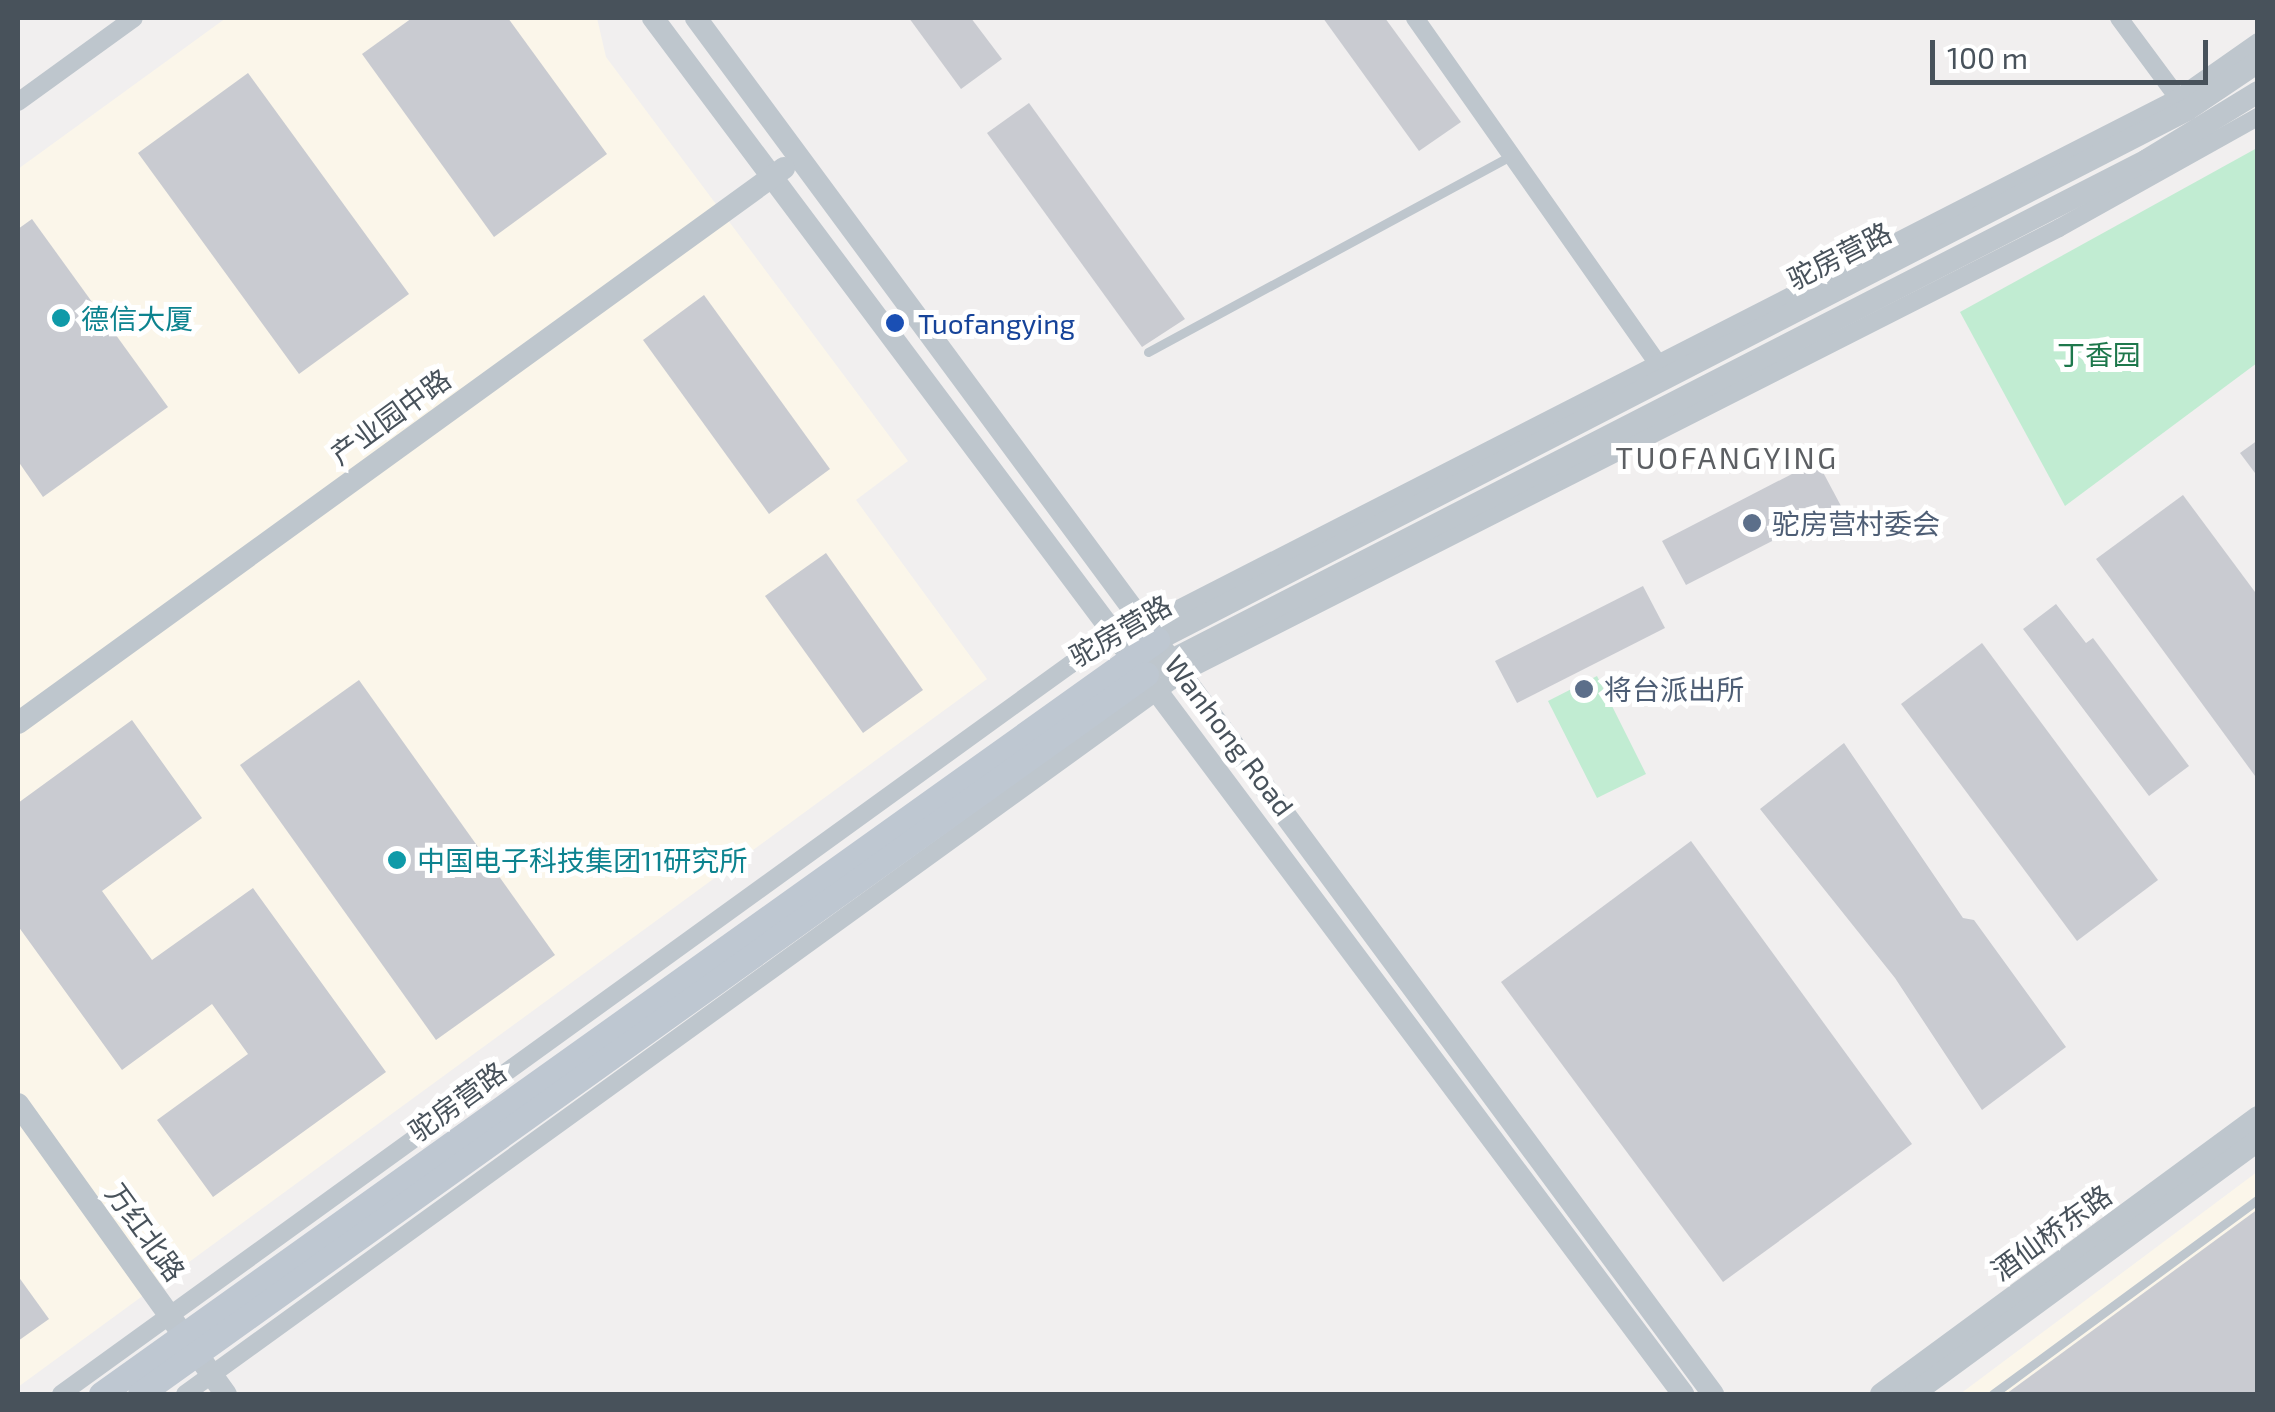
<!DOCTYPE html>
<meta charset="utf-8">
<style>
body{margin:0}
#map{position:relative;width:2275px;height:1412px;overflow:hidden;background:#f1efef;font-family:"Exo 2","Noto Sans SC",sans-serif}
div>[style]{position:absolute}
.commercial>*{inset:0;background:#fbf6ea}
.green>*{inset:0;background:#c1ecd2}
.building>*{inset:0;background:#c9cbd1}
.service>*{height:9px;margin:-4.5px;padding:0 4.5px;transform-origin:4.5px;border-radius:4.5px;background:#bec6cd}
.minor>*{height:18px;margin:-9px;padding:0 9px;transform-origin:9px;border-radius:9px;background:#bec6cd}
.tertiary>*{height:22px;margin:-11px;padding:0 11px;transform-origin:11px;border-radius:11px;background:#bec6cd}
.secondary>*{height:25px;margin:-12.5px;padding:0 12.5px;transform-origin:12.5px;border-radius:12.5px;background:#bec7d1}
.dots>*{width:28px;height:28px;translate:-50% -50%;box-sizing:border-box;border:5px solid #fff;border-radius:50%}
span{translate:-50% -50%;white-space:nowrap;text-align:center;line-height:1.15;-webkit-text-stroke:10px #fff;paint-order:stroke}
.street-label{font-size:28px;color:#48525b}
.culture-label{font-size:28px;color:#0d838f}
.left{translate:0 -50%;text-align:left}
.transit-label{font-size:28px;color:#164399}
.park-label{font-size:28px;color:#1e784c}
.service-label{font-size:28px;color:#4e5e75}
.neighbourhood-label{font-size:30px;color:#5c5f63;letter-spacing:2.5px}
.frame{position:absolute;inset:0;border:20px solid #48525b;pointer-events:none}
.scale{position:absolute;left:1930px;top:40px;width:278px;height:45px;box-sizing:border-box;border:5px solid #48525b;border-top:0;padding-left:12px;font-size:30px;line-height:35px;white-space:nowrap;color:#48525b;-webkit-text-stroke:8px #fff;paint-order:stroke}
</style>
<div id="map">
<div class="commercial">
<i style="clip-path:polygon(226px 18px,597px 18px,606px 57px,908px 461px,856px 500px,987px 679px,18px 1387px,18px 169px)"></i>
<i style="clip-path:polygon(2257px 1172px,2257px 1394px,1960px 1394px)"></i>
</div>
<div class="green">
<i style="clip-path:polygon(2257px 148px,2257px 363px,2065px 506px,1960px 312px)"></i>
<i style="clip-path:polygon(1597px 676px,1646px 774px,1597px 798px,1548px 701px)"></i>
</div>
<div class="building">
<i style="clip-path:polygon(412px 18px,508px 18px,607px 154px,494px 237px,362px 54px)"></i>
<i style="clip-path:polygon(909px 18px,971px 18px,1002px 59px,961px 89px)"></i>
<i style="clip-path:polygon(1323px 18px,1385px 18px,1461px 122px,1419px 151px)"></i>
<i style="clip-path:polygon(248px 73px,409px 294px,299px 374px,138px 153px)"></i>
<i style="clip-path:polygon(1029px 103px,1185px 319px,1142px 347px,987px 133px)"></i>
<i style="clip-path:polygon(32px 219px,168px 407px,43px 497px,18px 461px,18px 229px)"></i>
<i style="clip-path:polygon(704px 295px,830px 469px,769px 514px,643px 340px)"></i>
<i style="clip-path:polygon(2258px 440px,2258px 477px,2240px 453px)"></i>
<i style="clip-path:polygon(1817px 461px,1841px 506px,1686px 585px,1662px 541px)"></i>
<i style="clip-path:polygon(2183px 495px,2258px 596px,2258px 780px,2096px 559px)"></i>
<i style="clip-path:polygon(826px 553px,923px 690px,863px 733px,765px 596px)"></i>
<i style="clip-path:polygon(1643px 586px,1665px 628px,1517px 703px,1495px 661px)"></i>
<i style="clip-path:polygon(2056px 604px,2086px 643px,2093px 638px,2189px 766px,2149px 796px,2023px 629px)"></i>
<i style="clip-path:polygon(1982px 643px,2158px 880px,2077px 941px,1901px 704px)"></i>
<i style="clip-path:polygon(359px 680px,555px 955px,436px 1040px,240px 765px)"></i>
<i style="clip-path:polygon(132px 720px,202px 818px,102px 891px,152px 960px,253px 888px,386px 1072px,213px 1197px,157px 1120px,248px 1054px,212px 1004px,122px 1070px,18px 926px,18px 803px)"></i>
<i style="clip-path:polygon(1844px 743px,1963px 918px,1974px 920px,2066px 1047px,1982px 1110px,1895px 978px,1760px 809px)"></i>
<i style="clip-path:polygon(1691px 841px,1912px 1144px,1723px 1282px,1501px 982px)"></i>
<i style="clip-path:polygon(2258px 1209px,2258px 1394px,2006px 1394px)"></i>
<i style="clip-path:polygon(18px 1276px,49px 1319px,18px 1341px)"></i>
</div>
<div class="service">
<i style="left:1148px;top:352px;width:413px;rotate:-28.4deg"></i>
<i style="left:1993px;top:1394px;width:329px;rotate:-36.3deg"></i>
</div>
<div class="minor">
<i style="left:1415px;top:18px;width:429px;rotate:54.9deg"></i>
<i style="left:2119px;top:18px;width:109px;rotate:53.5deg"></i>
<i style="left:18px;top:102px;width:143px;rotate:-35.9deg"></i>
<i style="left:61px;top:1394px;width:1246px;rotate:-35.86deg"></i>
<i style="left:1071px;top:664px;width:1243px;rotate:-27.08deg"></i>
<i style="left:2178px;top:98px;width:98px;rotate:-35deg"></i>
<i style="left:185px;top:1394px;width:1230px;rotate:-35.87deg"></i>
<i style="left:1182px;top:673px;width:983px;rotate:-26.9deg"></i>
<i style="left:2059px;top:228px;width:228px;rotate:-29.2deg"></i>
</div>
<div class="tertiary">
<i style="left:653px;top:18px;width:1719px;rotate:53.18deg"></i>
<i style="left:696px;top:18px;width:1711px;rotate:53.53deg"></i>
<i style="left:1157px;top:640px;width:1158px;rotate:-27.23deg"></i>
<i style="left:2187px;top:110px;width:86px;rotate:-34.1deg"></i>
<i style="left:1158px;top:667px;width:1111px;rotate:-27.14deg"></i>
<i style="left:2147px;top:160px;width:130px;rotate:-31.5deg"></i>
<i style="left:18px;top:723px;width:946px;rotate:-35.92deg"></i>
<i style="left:18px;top:1104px;width:357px;rotate:54.4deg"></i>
<i style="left:1881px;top:1394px;width:468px;rotate:-36.3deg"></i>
<i style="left:1913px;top:1394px;width:428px;rotate:-36.3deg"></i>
</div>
<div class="secondary">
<i style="left:101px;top:1394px;width:1298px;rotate:-35.53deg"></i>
<i style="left:140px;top:1394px;width:1237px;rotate:-35.59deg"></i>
</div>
<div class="dots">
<i style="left:61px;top:318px;background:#0f9aa8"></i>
<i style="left:895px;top:323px;background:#1a4fb4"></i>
<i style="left:1752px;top:523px;background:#5c6f8a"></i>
<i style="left:1584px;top:689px;background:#5c6f8a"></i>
<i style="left:397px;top:860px;background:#0f9aa8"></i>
</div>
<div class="street-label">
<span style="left:1839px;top:255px;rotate:-27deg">驼房营路</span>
<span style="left:390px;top:416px;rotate:-36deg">产业园中路</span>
<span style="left:1120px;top:630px;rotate:-30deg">驼房营路</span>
<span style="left:1230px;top:735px;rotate:53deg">Wanhong Road</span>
<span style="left:457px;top:1101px;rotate:-36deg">驼房营路</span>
<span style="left:146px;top:1232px;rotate:54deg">万红北路</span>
<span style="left:2051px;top:1232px;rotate:-36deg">酒仙桥东路</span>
</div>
<div class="culture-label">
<span class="left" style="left:81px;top:318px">德信大厦</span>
<span class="left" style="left:417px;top:860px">中国电子科技集团11研究所</span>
</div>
<div class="transit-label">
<span class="left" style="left:918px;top:323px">Tuofangying</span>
</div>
<div class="park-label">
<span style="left:2099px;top:354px">丁香园</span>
</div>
<div class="service-label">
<span class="left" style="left:1772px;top:523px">驼房营村委会</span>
<span class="left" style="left:1604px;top:689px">将台派出所</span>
</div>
<div class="neighbourhood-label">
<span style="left:1727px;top:457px">TUOFANGYING</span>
</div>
<div class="frame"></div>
<div class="scale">100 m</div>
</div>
